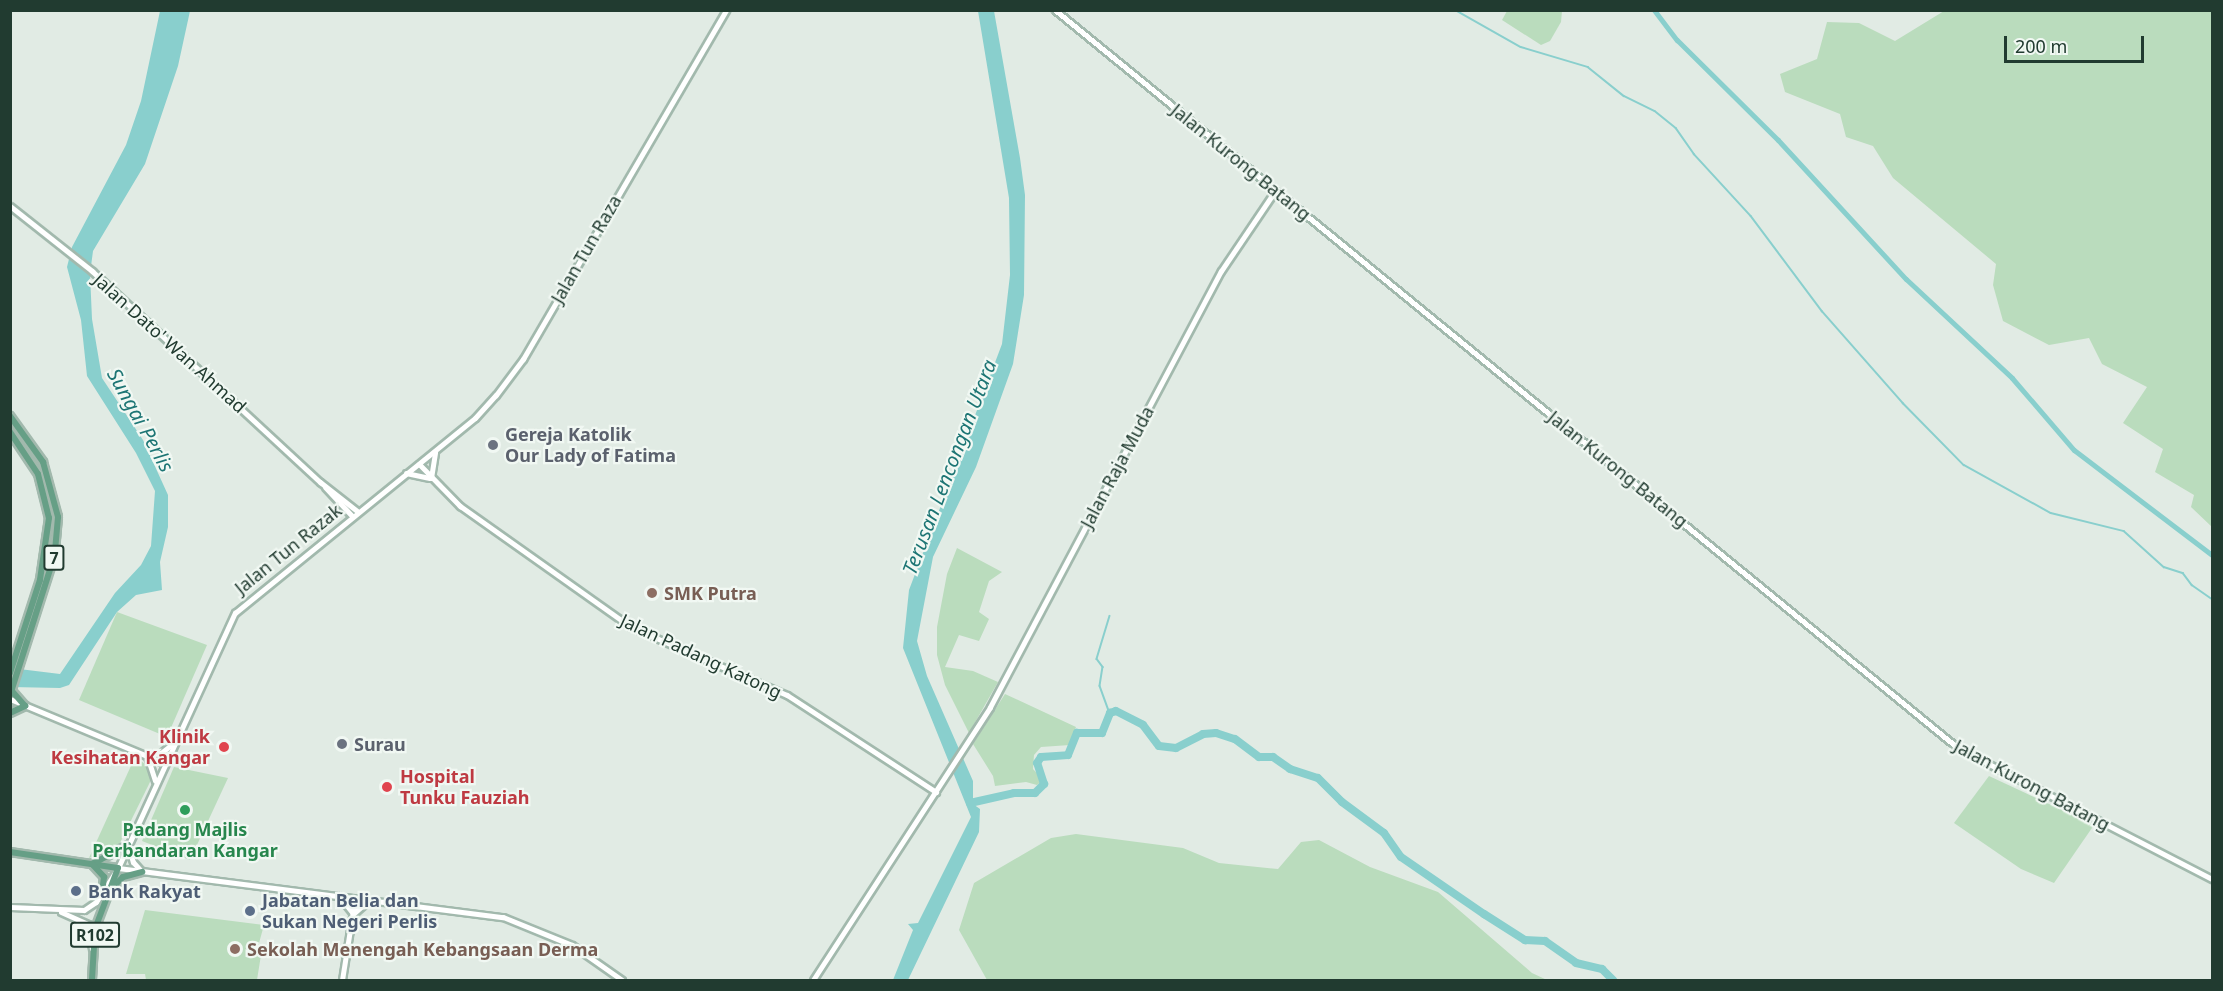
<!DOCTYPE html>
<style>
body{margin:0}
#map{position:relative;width:2223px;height:991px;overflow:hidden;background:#e1ebe4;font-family:"Noto Sans",sans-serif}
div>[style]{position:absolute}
.green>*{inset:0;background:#badcbd}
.water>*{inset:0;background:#89cfcd}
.stream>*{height:1.5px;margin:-0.75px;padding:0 0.75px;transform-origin:0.75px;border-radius:0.75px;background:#89cfcd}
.canal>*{height:5px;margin:-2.5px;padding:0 2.5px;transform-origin:2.5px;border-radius:2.5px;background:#89cfcd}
.river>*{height:8px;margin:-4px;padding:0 4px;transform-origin:4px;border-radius:4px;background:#89cfcd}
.roads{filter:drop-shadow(2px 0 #a2b9ad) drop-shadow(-2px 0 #a2b9ad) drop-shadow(0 2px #a2b9ad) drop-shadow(0 -2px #a2b9ad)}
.secondary>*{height:5px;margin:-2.5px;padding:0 2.5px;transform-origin:2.5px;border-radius:2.5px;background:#fff}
.primary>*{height:6px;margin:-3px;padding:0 3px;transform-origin:3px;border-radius:3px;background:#669f86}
.dots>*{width:16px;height:16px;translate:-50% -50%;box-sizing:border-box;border:3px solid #f1f8f3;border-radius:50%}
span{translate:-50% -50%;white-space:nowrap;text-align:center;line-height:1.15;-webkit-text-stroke:4.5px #f1f8f3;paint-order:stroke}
.shield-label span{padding:2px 4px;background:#f1f8f3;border:2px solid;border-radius:4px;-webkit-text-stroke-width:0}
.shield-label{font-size:16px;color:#213b30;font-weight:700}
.street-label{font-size:18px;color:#213b30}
.worship-label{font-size:18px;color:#5b616d;font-weight:700}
.left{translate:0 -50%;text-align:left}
.education-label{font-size:18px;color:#785e54;font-weight:700}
.health-label{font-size:18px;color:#be3a42;font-weight:700}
.right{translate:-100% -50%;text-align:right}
.leisure-label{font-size:18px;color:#27864d;font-weight:700}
.service-label{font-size:18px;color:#4e5e75;font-weight:700}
.water-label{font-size:20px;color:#1d7574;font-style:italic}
.frame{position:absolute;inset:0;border:12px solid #213b30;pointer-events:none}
.scale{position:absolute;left:2004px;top:36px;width:140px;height:27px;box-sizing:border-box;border:3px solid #213b30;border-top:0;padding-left:8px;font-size:18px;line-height:21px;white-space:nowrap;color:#213b30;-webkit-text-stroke:4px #f1f8f3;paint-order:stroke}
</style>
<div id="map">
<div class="green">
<i style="clip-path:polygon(1507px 11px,1562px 11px,1561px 22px,1550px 41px,1541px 45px,1502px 20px)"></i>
<i style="clip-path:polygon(1944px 11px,2212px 11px,2212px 527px,2191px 507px,2194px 495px,2155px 472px,2163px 449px,2123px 423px,2147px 387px,2102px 364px,2089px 338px,2049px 345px,2003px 321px,1993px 285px,1996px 264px,1893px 178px,1873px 146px,1846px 137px,1840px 114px,1785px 92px,1780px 74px,1817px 59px,1827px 22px,1859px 23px,1895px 41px)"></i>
<i style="clip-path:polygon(957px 548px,1002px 572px,989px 581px,979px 612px,989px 619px,979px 641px,959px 635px,945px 667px,973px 671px,998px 682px,969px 733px,945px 685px,937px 655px,937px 627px,947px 574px)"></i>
<i style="clip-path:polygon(117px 612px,207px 645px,167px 737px,79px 700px)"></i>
<i style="clip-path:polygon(1005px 694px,1076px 727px,1070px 745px,1041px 747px,1034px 755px,1033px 769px,1043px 780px,1037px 785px,1026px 782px,995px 786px,993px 776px,973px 744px)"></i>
<i style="clip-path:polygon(135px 757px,148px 766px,151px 780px,118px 847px,89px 858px)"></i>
<i style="clip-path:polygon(174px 767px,228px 778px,190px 860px,142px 841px)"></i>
<i style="clip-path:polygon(1989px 776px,2094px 825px,2054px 883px,2021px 869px,1954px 823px)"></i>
<i style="clip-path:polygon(1076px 834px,1183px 848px,1219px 863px,1278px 869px,1301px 842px,1319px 840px,1370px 867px,1438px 892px,1532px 973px,1547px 980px,987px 980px,959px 930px,974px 883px,1051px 838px)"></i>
<i style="clip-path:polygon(145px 910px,264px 925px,256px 954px,261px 955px,257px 980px,146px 980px,145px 974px,126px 974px)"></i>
</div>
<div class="water">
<i style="clip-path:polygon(160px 11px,190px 11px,178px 66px,145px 164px,93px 251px,90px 274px,92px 319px,102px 378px,143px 440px,168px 495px,168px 527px,160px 562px,162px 590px,136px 595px,117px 612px,69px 685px,60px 688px,11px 687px,11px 668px,60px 674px,115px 593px,141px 565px,151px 546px,155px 491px,136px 453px,87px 376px,81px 320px,67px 267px,72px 247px,126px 145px,141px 101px)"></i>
<i style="clip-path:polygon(978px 11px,994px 11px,1020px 158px,1025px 195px,1024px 295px,1013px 364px,976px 467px,933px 557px,917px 641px,927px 676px,973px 781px,973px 804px,980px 809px,979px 832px,908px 980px,893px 980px,913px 930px,908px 924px,918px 923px,971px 817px,903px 648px,909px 590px,1002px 344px,1010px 275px,1009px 198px)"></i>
</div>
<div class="stream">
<i style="left:1457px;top:11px;width:73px;rotate:29.4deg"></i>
<i style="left:1521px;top:47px;width:70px;rotate:16.6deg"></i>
<i style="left:1588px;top:67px;width:46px;rotate:38.9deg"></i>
<i style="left:1624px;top:96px;width:34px;rotate:26deg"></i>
<i style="left:1655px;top:111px;width:27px;rotate:39deg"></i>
<i style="left:1676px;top:128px;width:32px;rotate:55deg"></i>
<i style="left:1694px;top:154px;width:84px;rotate:47.4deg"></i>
<i style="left:1751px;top:216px;width:119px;rotate:53.2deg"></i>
<i style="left:1822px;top:311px;width:123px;rotate:48.6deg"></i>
<i style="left:1903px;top:403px;width:87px;rotate:45.5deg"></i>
<i style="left:1964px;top:465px;width:99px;rotate:28.9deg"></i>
<i style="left:2051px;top:513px;width:75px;rotate:13.9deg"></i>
<i style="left:2124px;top:531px;width:54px;rotate:42deg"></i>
<i style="left:2164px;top:567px;width:20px;rotate:18deg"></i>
<i style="left:2183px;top:573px;width:15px;rotate:53deg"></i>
<i style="left:2192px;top:585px;width:24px;rotate:35deg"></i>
<i style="left:1110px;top:616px;width:45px;rotate:106.8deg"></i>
<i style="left:1097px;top:659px;width:10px;rotate:53deg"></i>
<i style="left:1103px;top:667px;width:19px;rotate:99deg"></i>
<i style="left:1100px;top:686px;width:29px;rotate:70deg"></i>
</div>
<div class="canal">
<i style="left:1654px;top:10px;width:38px;rotate:53deg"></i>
<i style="left:1677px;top:40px;width:142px;rotate:44.7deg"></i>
<i style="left:1778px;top:140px;width:189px;rotate:47.4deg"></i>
<i style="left:1906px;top:279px;width:145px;rotate:43deg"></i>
<i style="left:2012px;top:378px;width:95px;rotate:49.3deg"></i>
<i style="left:2074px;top:450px;width:173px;rotate:37.3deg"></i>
</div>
<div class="river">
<i style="left:970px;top:803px;width:45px;rotate:-12.8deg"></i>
<i style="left:1014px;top:793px;width:21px"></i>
<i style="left:1035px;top:793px;width:13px;rotate:-45deg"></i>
<i style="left:1044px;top:784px;width:22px;rotate:-108deg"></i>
<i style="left:1037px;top:763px;width:7px;rotate:-56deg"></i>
<i style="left:1041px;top:757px;width:27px;rotate:-4deg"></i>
<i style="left:1068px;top:755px;width:24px;rotate:-68deg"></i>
<i style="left:1077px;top:733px;width:25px"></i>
<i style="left:1102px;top:733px;width:22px;rotate:-68deg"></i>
<i style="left:1110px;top:713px;width:6px;rotate:-18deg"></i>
<i style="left:1116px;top:711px;width:30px;rotate:27deg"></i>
<i style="left:1143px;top:725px;width:26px;rotate:53deg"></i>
<i style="left:1159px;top:746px;width:17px;rotate:7deg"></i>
<i style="left:1176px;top:748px;width:30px;rotate:-27deg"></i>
<i style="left:1203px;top:734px;width:13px;rotate:-4deg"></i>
<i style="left:1216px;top:733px;width:20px;rotate:18deg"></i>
<i style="left:1235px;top:739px;width:30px;rotate:37deg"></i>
<i style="left:1259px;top:757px;width:14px"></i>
<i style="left:1273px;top:757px;width:21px;rotate:35deg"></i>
<i style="left:1290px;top:769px;width:29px;rotate:18deg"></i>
<i style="left:1318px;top:778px;width:34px;rotate:45deg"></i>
<i style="left:1342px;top:802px;width:52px;rotate:36.4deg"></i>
<i style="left:1384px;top:833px;width:29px;rotate:55deg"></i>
<i style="left:1401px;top:857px;width:101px;rotate:34.5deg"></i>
<i style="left:1484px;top:914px;width:49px;rotate:32.4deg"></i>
<i style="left:1525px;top:940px;width:20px;rotate:3deg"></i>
<i style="left:1545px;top:941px;width:38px;rotate:35deg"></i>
<i style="left:1576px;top:963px;width:27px;rotate:13deg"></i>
<i style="left:1602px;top:969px;width:16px;rotate:45deg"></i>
</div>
<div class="roads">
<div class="secondary">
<i style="left:1055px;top:10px;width:1166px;rotate:39.26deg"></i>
<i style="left:1958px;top:748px;width:286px;rotate:27.3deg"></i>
<i style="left:10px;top:206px;width:105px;rotate:38.4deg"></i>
<i style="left:92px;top:271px;width:311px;rotate:42.8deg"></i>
<i style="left:320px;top:482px;width:47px;rotate:38.1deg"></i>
<i style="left:419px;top:464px;width:59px;rotate:45.7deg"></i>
<i style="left:460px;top:506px;width:209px;rotate:35.3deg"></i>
<i style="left:631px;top:627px;width:170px;rotate:23.6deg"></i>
<i style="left:787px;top:695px;width:178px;rotate:33.1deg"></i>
<i style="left:406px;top:473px;width:24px;rotate:12deg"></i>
<i style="left:431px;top:478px;width:26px;rotate:-81deg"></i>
<i style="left:325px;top:487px;width:40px;rotate:47deg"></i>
<i style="left:10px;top:699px;width:167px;rotate:22.6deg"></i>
<i style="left:147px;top:755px;width:14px;rotate:-8deg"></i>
<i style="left:161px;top:753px;width:13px;rotate:-39deg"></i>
<i style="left:147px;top:756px;width:26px;rotate:72deg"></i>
<i style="left:128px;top:845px;width:18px;rotate:74deg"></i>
<i style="left:133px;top:862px;width:13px;rotate:48deg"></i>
<i style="left:118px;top:868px;width:388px;rotate:7.3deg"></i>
<i style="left:503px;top:917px;width:74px;rotate:22.1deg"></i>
<i style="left:572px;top:945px;width:61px;rotate:35deg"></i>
<i style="left:339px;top:896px;width:22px;rotate:51deg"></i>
<i style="left:10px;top:907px;width:74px;rotate:2.3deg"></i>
<i style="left:84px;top:910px;width:14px;rotate:-34deg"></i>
<i style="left:96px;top:902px;width:40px;rotate:-57.1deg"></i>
<i style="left:118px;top:868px;width:281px;rotate:-65.4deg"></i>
<i style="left:235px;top:613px;width:309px;rotate:-39.1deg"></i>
<i style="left:475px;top:418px;width:31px;rotate:-48deg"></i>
<i style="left:496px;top:395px;width:45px;rotate:-53.1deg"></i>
<i style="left:523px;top:359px;width:404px;rotate:-59.8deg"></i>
<i style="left:61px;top:912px;width:30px;rotate:24deg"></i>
<i style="left:88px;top:924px;width:25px;rotate:81deg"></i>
<i style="left:354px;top:913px;width:20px;rotate:-41deg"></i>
<i style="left:342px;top:980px;width:83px;rotate:-81deg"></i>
<i style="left:813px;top:980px;width:325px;rotate:-57deg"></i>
<i style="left:990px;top:707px;width:493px;rotate:-62.1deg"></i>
<i style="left:1221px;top:271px;width:97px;rotate:-56deg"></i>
</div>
<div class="primary">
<i style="left:10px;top:416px;width:57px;rotate:54.3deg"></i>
<i style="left:43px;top:462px;width:57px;rotate:74.7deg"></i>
<i style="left:58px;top:517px;width:37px;rotate:95deg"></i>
<i style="left:55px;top:554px;width:148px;rotate:107.7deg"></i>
<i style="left:10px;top:432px;width:50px;rotate:56.3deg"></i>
<i style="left:38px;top:474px;width:45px;rotate:76deg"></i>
<i style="left:49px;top:518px;width:63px;rotate:98.3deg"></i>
<i style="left:40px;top:580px;width:98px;rotate:107.9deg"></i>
<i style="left:10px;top:713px;width:17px;rotate:-25deg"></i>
<i style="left:25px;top:706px;width:20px;rotate:-131deg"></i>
<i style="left:10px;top:852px;width:109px;rotate:8.4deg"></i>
<i style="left:118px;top:868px;width:65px;rotate:110.7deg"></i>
<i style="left:95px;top:929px;width:51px;rotate:93.4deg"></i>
<i style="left:92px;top:864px;width:41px;rotate:-27.8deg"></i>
<i style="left:92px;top:864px;width:18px;rotate:47deg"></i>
<i style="left:104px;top:877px;width:17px;rotate:97deg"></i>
<i style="left:113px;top:887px;width:14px;rotate:-45deg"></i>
<i style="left:123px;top:877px;width:20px;rotate:-15deg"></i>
</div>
</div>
<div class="dots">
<i style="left:493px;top:445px;background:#6b7280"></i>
<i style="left:652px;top:593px;background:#8d6e63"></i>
<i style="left:342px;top:744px;background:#6b7280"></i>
<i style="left:224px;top:747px;background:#e0444e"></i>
<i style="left:387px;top:787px;background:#e0444e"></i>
<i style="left:185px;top:810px;background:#2e9e5b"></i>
<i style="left:76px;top:891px;background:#5c6f8a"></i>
<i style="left:250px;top:911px;background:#5c6f8a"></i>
<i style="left:235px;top:949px;background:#8d6e63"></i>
</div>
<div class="shield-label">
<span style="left:54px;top:558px">7</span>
<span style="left:95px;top:935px">R102</span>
</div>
<div class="street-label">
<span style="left:1241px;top:162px;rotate:39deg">Jalan Kurong Batang</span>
<span style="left:586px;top:249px;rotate:-60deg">Jalan Tun Raza</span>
<span style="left:170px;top:343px;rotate:42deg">Jalan Dato' Wan Ahmad</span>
<span style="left:1117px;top:467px;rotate:-62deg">Jalan Raja Muda</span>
<span style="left:1618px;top:469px;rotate:39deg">Jalan Kurong Batang</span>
<span style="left:288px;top:549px;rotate:-39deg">Jalan Tun Razak</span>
<span style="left:701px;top:656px;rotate:25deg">Jalan Padang Katong</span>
<span style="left:2032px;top:785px;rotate:28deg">Jalan Kurong Batang</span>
</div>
<div class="worship-label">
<span class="left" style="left:505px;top:445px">Gereja Katolik<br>Our Lady of Fatima</span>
<span class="left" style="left:354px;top:744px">Surau</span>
</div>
<div class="education-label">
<span class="left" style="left:664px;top:593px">SMK Putra</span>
<span class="left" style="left:247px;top:949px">Sekolah Menengah Kebangsaan Derma</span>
</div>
<div class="health-label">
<span class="right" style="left:210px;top:747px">Klinik<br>Kesihatan Kangar</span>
<span class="left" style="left:400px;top:787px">Hospital<br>Tunku Fauziah</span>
</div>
<div class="leisure-label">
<span style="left:185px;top:840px">Padang Majlis<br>Perbandaran Kangar</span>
</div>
<div class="service-label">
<span class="left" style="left:88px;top:891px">Bank Rakyat</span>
<span class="left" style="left:262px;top:911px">Jabatan Belia dan<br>Sukan Negeri Perlis</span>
</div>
<div class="water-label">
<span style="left:141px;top:420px;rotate:61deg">Sungai Perlis</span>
<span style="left:949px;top:467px;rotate:-69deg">Terusan Lencongan Utara</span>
</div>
<div class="frame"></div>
<div class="scale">200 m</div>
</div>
